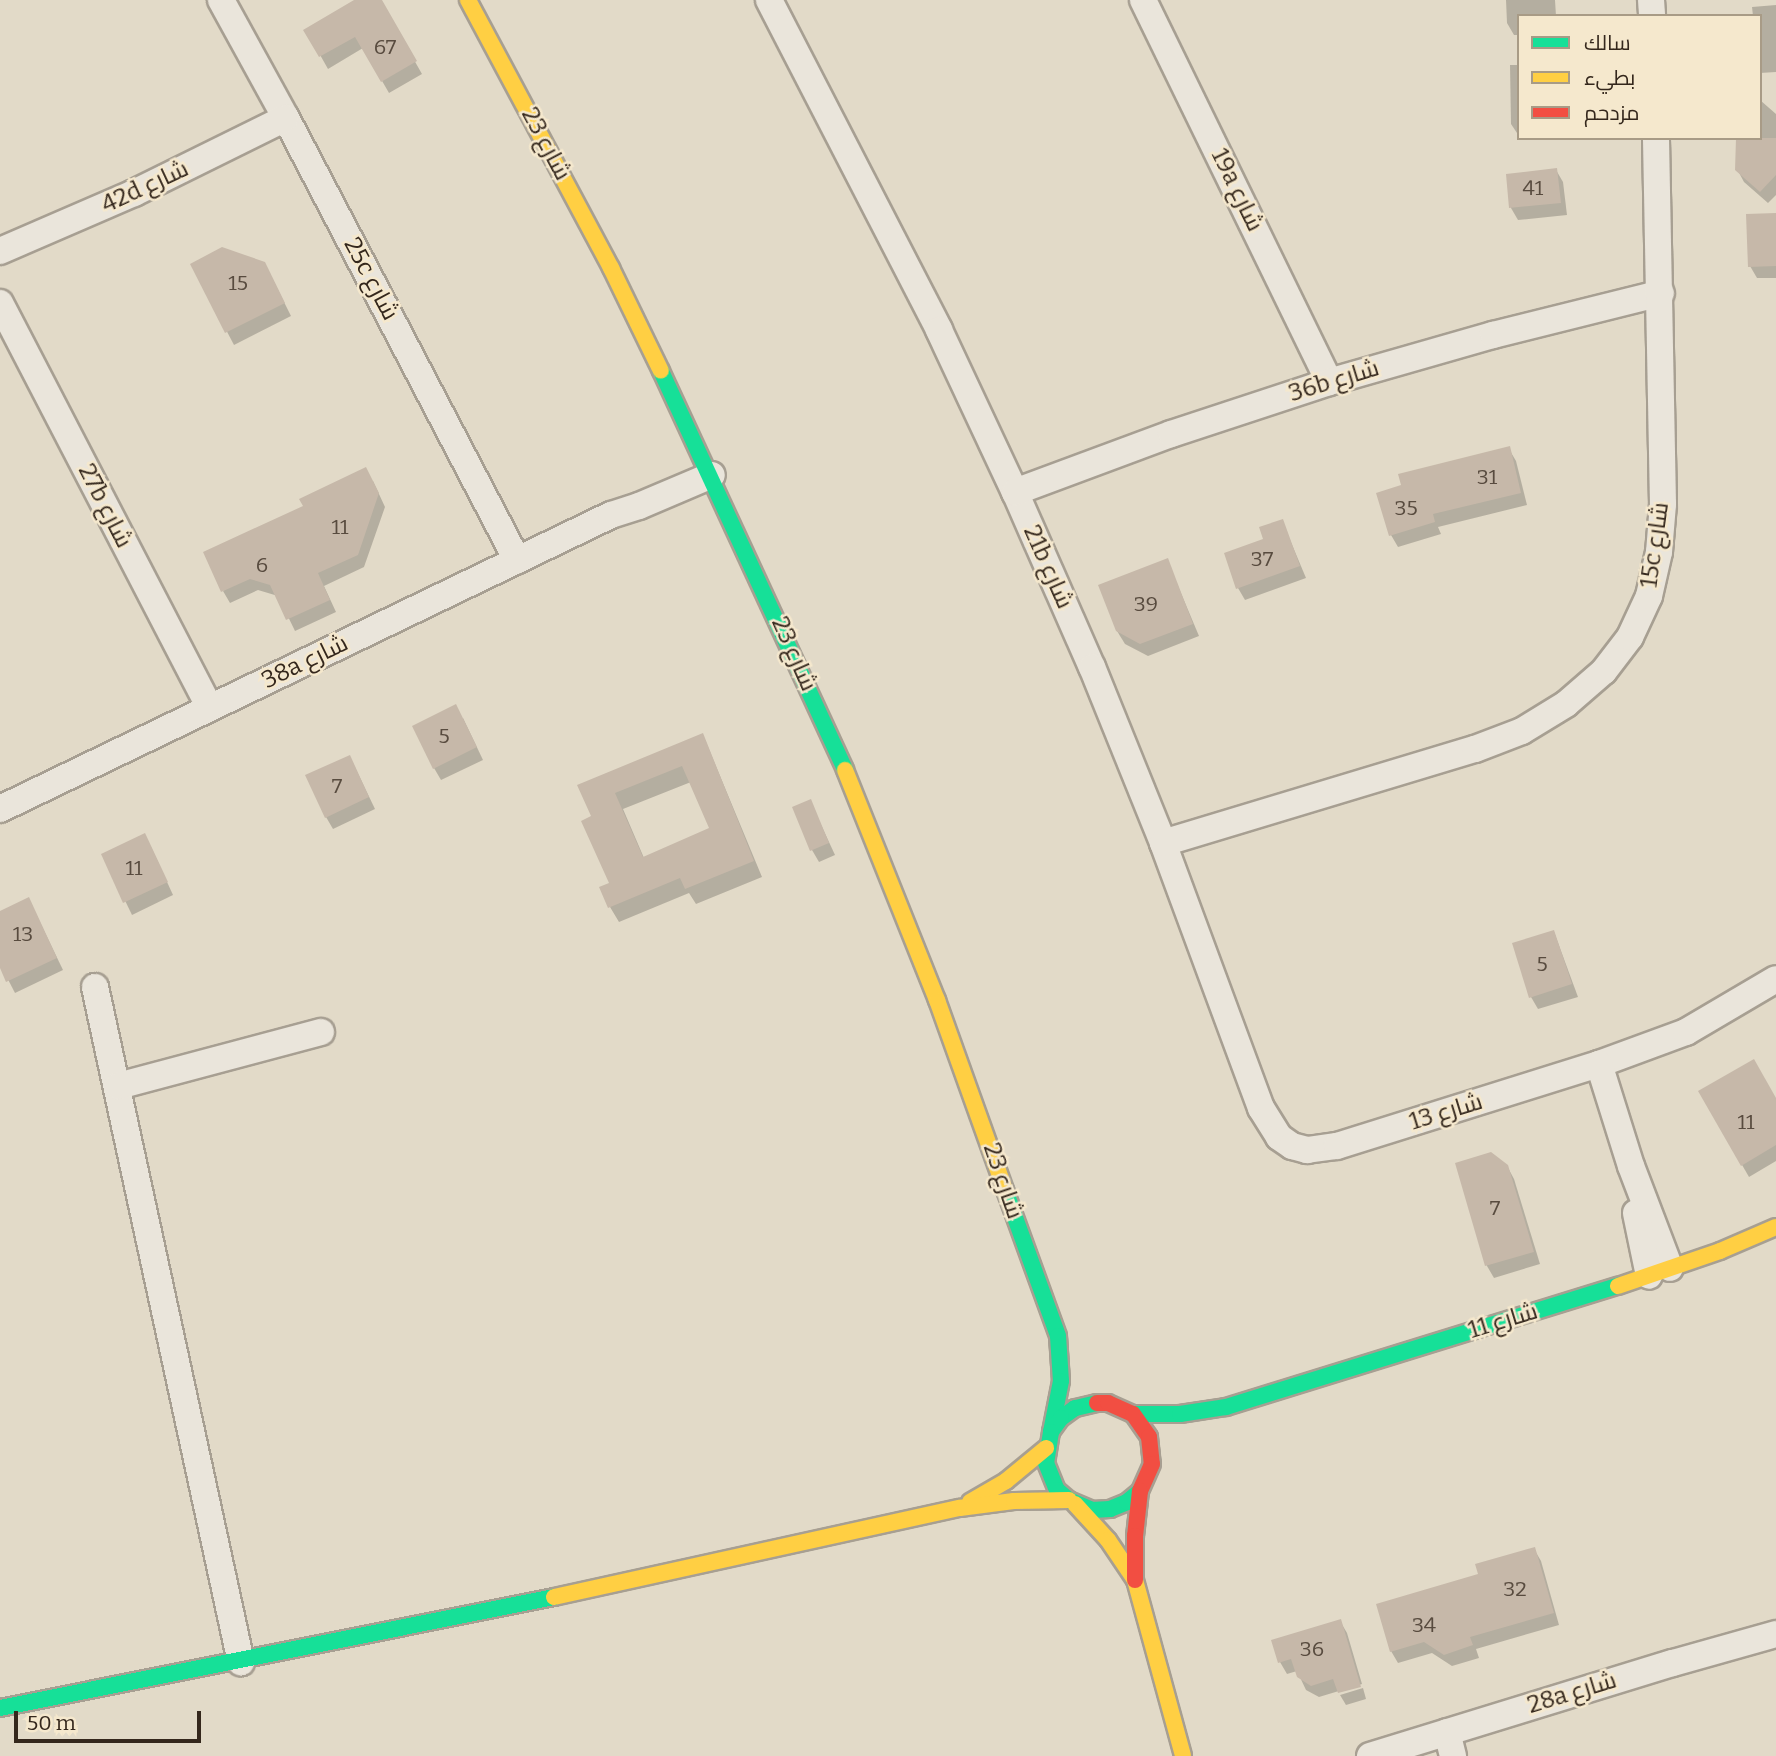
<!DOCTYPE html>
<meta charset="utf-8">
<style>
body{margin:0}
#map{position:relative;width:1776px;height:1756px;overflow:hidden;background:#e2dac8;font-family:Bitter,Cairo,serif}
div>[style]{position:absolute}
.shadow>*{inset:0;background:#0003}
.building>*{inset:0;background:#c6b8a9}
.roads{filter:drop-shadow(2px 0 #a79f92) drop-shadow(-2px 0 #a79f92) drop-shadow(0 2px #a79f92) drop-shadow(0 -2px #a79f92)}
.street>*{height:26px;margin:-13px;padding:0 13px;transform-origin:13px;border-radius:13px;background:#eae5db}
.fast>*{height:16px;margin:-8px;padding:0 8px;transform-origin:8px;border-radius:8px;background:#16e098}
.slow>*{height:16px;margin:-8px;padding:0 8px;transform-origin:8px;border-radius:8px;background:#ffcf43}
.jam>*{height:16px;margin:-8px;padding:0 8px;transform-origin:8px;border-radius:8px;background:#f24e42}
span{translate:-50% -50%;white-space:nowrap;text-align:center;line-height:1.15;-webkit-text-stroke:5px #f5e8cd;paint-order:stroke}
.number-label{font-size:21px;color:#584b3f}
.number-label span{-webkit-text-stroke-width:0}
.street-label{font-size:24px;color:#34271c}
.legend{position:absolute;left:1517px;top:14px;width:245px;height:126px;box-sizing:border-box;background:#f5e8cd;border:2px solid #a89b86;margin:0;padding:9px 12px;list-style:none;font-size:21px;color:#34271c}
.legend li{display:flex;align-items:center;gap:14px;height:35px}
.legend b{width:35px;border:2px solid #a89b86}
.scale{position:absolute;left:14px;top:1711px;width:187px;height:32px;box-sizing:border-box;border:4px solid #34271c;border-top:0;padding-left:9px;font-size:21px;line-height:24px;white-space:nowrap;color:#34271c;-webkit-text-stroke:5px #f5e8cd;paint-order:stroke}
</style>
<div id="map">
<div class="shadow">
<i style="clip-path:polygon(357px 0,380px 0,422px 74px,389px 93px,363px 48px,328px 69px,306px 30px)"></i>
<i style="clip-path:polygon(1506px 0,1555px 0,1556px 16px,1519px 16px,1519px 35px,1514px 35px,1507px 23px)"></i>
<i style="clip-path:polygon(1776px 5px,1776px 72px,1760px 73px,1760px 16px,1753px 16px,1752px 7px)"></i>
<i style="clip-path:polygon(1510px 65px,1519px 65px,1519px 136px,1511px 124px)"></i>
<i style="clip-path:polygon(1760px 100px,1776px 114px,1776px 195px,1768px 203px,1744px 182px,1737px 169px,1760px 138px)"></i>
<i style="clip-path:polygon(1556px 170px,1563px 182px,1567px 215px,1518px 220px,1511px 208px,1508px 175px)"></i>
<i style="clip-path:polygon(1776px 215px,1776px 278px,1757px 278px,1750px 266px)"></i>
<i style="clip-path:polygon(192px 265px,271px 276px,291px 316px,234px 345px)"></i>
<i style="clip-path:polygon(1509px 449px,1516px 461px,1527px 505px,1438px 527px,1441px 534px,1398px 547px,1391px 535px)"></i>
<i style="clip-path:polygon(373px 481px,385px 507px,364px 567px,324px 586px,336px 612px,295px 631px,278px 596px,258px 590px,230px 603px,223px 591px)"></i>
<i style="clip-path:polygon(1282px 521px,1306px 578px,1245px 600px,1238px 588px,1266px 540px)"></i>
<i style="clip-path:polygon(1167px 560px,1199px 636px,1148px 656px,1125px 644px,1117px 631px)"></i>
<i style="clip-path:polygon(463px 718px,483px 760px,441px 780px,434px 768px)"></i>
<i style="clip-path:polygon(evenodd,703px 735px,762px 877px,696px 904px,689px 893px,619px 922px,610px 907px,611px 884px,593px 817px,580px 786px,703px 735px,691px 782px,711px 829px,644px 858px,623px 809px,691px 782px)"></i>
<i style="clip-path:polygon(350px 757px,375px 809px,333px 829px,326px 817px)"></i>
<i style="clip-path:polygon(810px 801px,835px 855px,819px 862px,812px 850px)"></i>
<i style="clip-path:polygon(151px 847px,173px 895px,132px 915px,103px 855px)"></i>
<i style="clip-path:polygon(35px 912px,63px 970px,15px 993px,0 964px,0 913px)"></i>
<i style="clip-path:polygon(1554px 932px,1578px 997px,1538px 1009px,1531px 997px)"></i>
<i style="clip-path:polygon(1700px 1092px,1776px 1101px,1776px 1161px,1749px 1177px)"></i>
<i style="clip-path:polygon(1457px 1164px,1507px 1166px,1514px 1179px,1540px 1264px,1494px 1278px,1487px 1266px)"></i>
<i style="clip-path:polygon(1534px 1549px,1541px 1561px,1559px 1625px,1476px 1649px,1479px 1658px,1452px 1666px,1432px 1653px,1398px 1663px,1391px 1651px,1480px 1575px)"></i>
<i style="clip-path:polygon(1340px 1621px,1347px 1633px,1362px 1684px,1319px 1697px,1306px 1690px,1297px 1671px,1287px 1674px,1280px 1662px)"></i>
<i style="clip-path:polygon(1363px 1688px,1366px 1699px,1346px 1705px,1340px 1695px)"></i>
</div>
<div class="building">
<i style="clip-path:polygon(354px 0,382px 0,417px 61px,381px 82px,355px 37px,319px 57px,303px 30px)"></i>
<i style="clip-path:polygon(1736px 138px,1776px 138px,1776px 175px,1760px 192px,1735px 170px)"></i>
<i style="clip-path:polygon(1557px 168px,1561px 203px,1509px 208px,1506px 174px)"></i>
<i style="clip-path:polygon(1776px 213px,1776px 266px,1748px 267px,1746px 214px)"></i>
<i style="clip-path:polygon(222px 247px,265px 262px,285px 303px,225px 333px,190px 264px)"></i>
<i style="clip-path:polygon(1510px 446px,1521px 493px,1433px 514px,1435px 522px,1389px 536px,1376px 493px,1401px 485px,1398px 474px)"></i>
<i style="clip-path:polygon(366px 467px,379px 493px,358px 555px,318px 573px,330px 600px,286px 620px,270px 585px,250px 579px,221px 592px,203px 552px,303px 506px,299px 499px)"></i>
<i style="clip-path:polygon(1283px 519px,1300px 566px,1236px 589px,1224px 553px,1263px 539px,1259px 527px)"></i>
<i style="clip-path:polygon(1168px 558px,1193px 624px,1140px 644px,1116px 631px,1098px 585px)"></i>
<i style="clip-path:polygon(456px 704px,477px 747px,433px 769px,412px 726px)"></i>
<i style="clip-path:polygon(evenodd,703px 733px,754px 861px,685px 889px,680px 878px,608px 908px,599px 887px,609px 883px,581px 821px,591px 816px,577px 785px,703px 733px,682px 766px,709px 828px,643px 857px,615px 793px,682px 766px)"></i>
<i style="clip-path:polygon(350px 755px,369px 797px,325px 818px,305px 775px)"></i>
<i style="clip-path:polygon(811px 799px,829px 843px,810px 851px,792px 807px)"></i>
<i style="clip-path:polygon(145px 833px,168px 882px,123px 903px,101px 854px)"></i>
<i style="clip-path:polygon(29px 897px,57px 958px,6px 982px,0 968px,0 911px)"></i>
<i style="clip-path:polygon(1554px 930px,1572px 984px,1529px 998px,1512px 943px)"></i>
<i style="clip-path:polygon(1754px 1059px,1776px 1098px,1776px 1145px,1741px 1166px,1698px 1091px)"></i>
<i style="clip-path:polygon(1491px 1152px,1508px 1165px,1534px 1252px,1485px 1266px,1455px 1163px)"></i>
<i style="clip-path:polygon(1535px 1547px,1554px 1613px,1470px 1637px,1473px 1645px,1444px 1655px,1424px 1642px,1390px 1652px,1376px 1604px,1478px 1574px,1475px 1564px)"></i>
<i style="clip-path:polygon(1341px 1619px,1361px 1687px,1338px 1693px,1333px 1679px,1311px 1686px,1297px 1677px,1291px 1659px,1278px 1663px,1271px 1640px)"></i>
</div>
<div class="roads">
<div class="street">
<i style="left:221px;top:0;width:135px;rotate:61.2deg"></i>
<i style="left:286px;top:118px;width:499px;rotate:62.4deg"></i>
<i style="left:769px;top:0;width:371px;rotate:62.7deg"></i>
<i style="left:939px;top:330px;width:179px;rotate:64.9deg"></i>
<i style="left:1015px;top:492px;width:191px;rotate:66.3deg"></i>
<i style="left:1092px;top:667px;width:190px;rotate:68deg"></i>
<i style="left:1163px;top:843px;width:283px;rotate:69.7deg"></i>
<i style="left:1261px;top:1108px;width:34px;rotate:58deg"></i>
<i style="left:1279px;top:1137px;width:16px;rotate:35deg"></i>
<i style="left:1292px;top:1146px;width:16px;rotate:15deg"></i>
<i style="left:1307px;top:1150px;width:30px;rotate:-8deg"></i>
<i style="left:1337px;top:1146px;width:275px;rotate:-17.4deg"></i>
<i style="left:1599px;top:1064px;width:93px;rotate:-20.2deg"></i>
<i style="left:1686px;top:1032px;width:104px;rotate:-30.5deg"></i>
<i style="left:1143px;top:0;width:425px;rotate:64deg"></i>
<i style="left:1651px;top:0;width:16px;rotate:86deg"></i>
<i style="left:0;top:251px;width:146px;rotate:-23.4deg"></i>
<i style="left:134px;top:193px;width:169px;rotate:-26.3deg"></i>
<i style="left:0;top:303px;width:456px;rotate:62.6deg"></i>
<i style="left:1015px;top:492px;width:166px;rotate:-20.4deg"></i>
<i style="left:1171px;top:434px;width:166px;rotate:-18.2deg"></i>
<i style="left:1329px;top:382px;width:171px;rotate:-16deg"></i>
<i style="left:1493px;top:335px;width:173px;rotate:-14deg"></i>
<i style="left:0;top:809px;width:678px;rotate:-25.7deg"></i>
<i style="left:611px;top:515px;width:29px;rotate:-18deg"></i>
<i style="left:639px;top:506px;width:79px;rotate:-23deg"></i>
<i style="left:1163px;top:843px;width:326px;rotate:-16.8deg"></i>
<i style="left:1475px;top:749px;width:50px;rotate:-21deg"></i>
<i style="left:1522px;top:731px;width:52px;rotate:-31.5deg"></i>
<i style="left:1566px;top:704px;width:50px;rotate:-41deg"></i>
<i style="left:1604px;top:671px;width:43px;rotate:-52.6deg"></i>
<i style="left:1630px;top:637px;width:45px;rotate:-65.1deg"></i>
<i style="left:1649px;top:596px;width:45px;rotate:-77.2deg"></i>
<i style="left:1659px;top:552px;width:48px;rotate:-85.2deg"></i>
<i style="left:1663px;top:504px;width:366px;rotate:-91.1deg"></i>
<i style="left:95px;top:987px;width:691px;rotate:77.8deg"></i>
<i style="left:1599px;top:1064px;width:107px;rotate:72.6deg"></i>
<i style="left:1631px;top:1166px;width:109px;rotate:69.1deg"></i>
<i style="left:118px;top:1086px;width:210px;rotate:-14.9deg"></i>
<i style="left:1636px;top:1213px;width:64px;rotate:78.3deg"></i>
<i style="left:1447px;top:1732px;width:25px;rotate:76deg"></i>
<i style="left:1370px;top:1756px;width:317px;rotate:-17.1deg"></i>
<i style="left:1673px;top:1663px;width:107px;rotate:-15.7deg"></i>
</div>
<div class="fast">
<i style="left:661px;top:371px;width:439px;rotate:65.2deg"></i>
<i style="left:1005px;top:1190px;width:155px;rotate:70deg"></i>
<i style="left:1058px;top:1336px;width:45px;rotate:86.2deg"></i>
<i style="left:1061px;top:1381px;width:52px;rotate:101.1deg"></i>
<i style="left:1097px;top:1403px;width:23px;rotate:167deg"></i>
<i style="left:1075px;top:1408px;width:17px;rotate:144deg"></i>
<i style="left:1061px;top:1418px;width:17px;rotate:126deg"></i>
<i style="left:1051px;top:1432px;width:31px;rotate:99deg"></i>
<i style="left:1046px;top:1463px;width:29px;rotate:68deg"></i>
<i style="left:1057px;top:1490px;width:16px;rotate:40deg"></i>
<i style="left:1069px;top:1500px;width:25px;rotate:23deg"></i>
<i style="left:1092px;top:1510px;width:18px;rotate:-3deg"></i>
<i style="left:1110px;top:1509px;width:18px;rotate:-22deg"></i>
<i style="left:1127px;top:1502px;width:17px;rotate:-40deg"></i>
<i style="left:1133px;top:1414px;width:47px"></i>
<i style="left:1180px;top:1414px;width:47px;rotate:-8.7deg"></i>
<i style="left:1226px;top:1407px;width:410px;rotate:-17.2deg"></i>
<i style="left:0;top:1708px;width:565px;rotate:-11.33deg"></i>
</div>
<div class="slow">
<i style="left:468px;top:0;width:304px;rotate:61.9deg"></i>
<i style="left:611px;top:268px;width:114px;rotate:64.1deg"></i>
<i style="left:845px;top:770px;width:248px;rotate:68.2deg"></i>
<i style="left:937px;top:1000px;width:202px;rotate:70.3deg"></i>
<i style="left:1618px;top:1286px;width:108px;rotate:-18.9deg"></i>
<i style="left:1720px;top:1251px;width:61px;rotate:-23.2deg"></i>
<i style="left:970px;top:1502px;width:42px;rotate:-30.3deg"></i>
<i style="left:1006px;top:1481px;width:52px;rotate:-39.5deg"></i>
<i style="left:1075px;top:1504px;width:49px;rotate:47.5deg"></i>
<i style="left:1108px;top:1540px;width:48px;rotate:56deg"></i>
<i style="left:1135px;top:1580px;width:182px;rotate:74.7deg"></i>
<i style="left:554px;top:1597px;width:416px;rotate:-12.4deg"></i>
<i style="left:960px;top:1508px;width:54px;rotate:-7.4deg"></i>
<i style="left:1014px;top:1501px;width:55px;rotate:-1deg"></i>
</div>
<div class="jam">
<i style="left:1097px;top:1403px;width:11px"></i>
<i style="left:1108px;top:1403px;width:27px;rotate:24deg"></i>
<i style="left:1133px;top:1414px;width:28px;rotate:55deg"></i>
<i style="left:1149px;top:1437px;width:27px;rotate:84deg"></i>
<i style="left:1152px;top:1464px;width:30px;rotate:114deg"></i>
<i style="left:1140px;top:1491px;width:45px;rotate:96.3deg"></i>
<i style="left:1135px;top:1536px;width:44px;rotate:90deg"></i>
</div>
</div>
<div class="number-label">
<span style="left:385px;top:47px">67</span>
<span style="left:1533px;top:188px">41</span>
<span style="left:238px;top:283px">15</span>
<span style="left:1487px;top:477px">31</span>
<span style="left:1406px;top:508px">35</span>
<span style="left:340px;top:527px">11</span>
<span style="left:1262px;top:559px">37</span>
<span style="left:262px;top:565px">6</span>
<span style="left:1146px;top:604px">39</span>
<span style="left:444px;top:736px">5</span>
<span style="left:337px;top:786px">7</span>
<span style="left:134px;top:868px">11</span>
<span style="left:23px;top:934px">13</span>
<span style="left:1542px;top:964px">5</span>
<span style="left:1746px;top:1122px">11</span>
<span style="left:1495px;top:1208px">7</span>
<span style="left:1515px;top:1589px">32</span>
<span style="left:1424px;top:1625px">34</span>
<span style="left:1312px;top:1649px">36</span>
</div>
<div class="street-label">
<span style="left:546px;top:144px;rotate:62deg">شارع 23</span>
<span style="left:145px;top:187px;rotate:-25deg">42d شارع</span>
<span style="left:1237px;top:190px;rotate:64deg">19a شارع</span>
<span style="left:371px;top:279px;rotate:62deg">25c شارع</span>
<span style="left:1334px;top:381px;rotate:-17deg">36b شارع</span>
<span style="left:105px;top:506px;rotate:63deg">27b شارع</span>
<span style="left:1655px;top:545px;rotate:-82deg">15c شارع</span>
<span style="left:1048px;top:567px;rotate:66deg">21b شارع</span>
<span style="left:794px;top:654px;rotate:66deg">شارع 23</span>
<span style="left:305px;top:662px;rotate:-26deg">38a شارع</span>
<span style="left:1446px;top:1112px;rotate:-17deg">شارع 13</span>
<span style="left:1003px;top:1181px;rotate:71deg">شارع 23</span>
<span style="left:1503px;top:1321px;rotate:-17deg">شارع 11</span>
<span style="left:1572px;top:1693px;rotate:-17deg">28a شارع</span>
</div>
<ul class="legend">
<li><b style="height:9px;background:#16e098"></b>سالك</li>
<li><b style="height:9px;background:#ffcf43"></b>بطيء</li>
<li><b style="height:9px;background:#f24e42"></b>مزدحم</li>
</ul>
<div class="scale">50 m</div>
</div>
